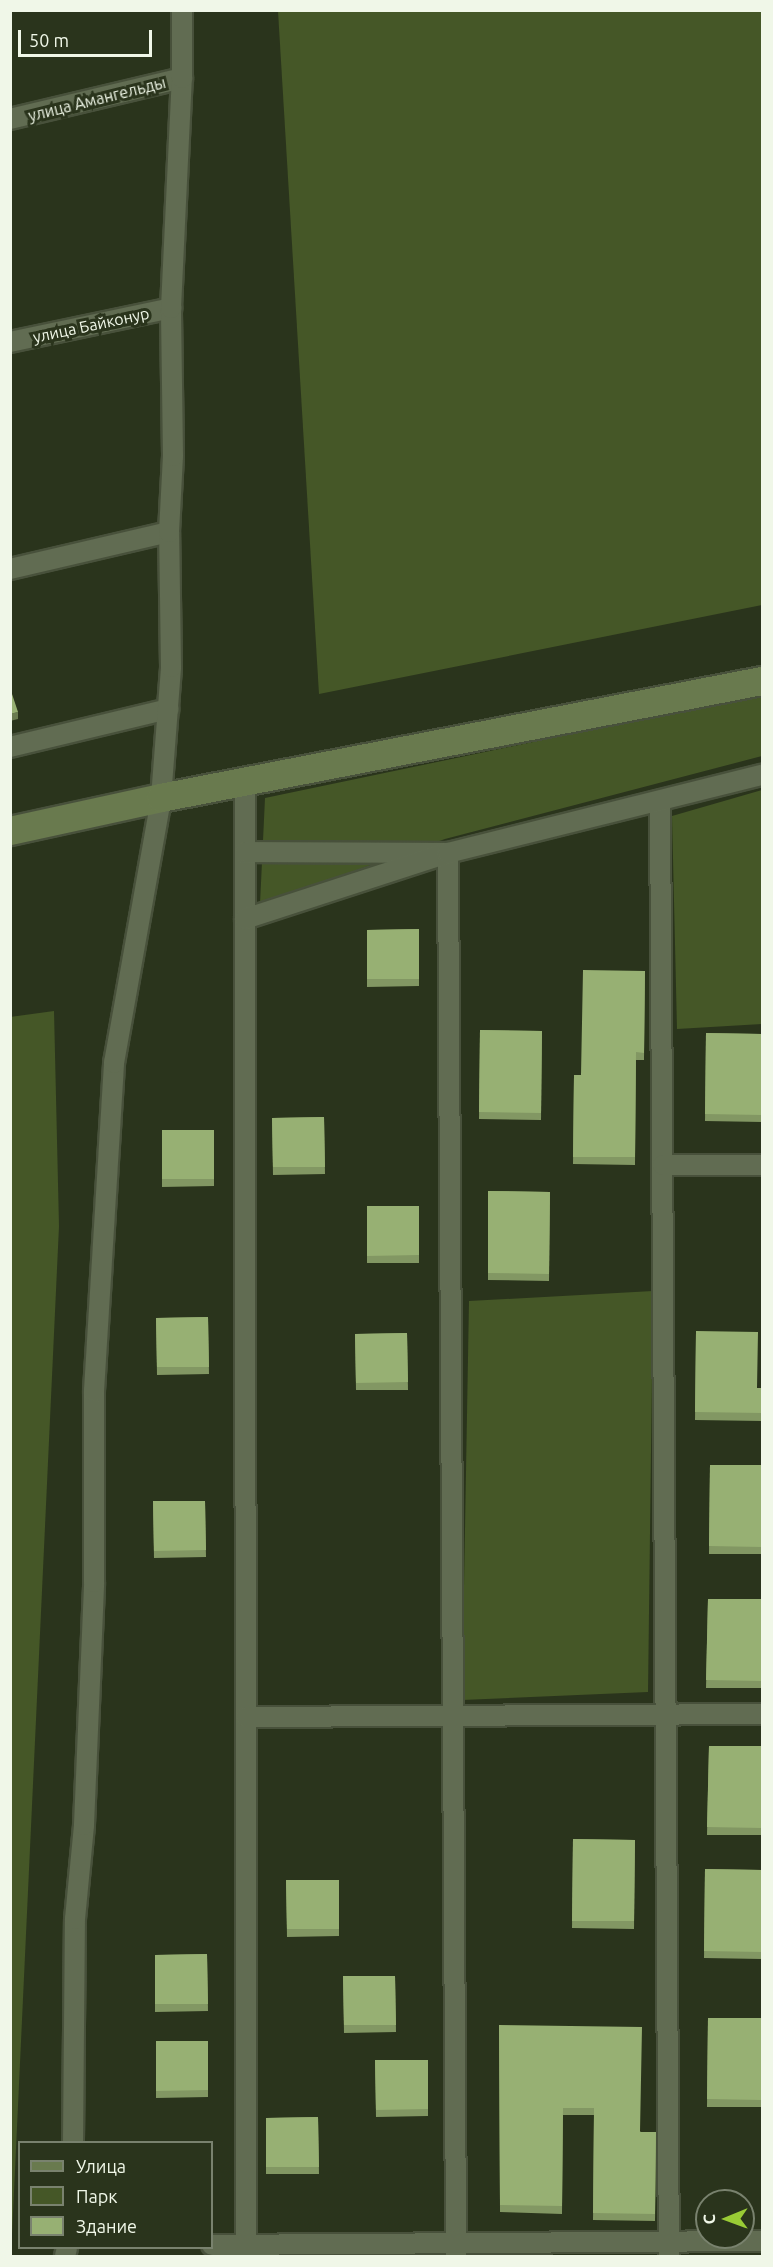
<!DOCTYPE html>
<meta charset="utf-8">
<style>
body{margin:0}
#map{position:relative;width:773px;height:2267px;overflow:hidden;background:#2a341c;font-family:Ubuntu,sans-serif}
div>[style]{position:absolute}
.green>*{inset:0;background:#455727}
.roads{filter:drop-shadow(2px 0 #48513b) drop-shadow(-2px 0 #48513b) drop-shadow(0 2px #48513b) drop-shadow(0 -2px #48513b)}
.street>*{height:20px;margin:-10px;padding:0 10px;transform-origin:10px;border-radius:10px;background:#616c52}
.secondary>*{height:28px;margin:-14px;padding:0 14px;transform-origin:14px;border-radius:14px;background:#697a4e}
.wall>*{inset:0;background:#829763}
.shaded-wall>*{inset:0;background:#6a7b50}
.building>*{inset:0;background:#97b073}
span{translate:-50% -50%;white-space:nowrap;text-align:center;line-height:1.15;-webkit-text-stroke:6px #2a341c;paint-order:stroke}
.street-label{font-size:16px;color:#f0f7e8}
.frame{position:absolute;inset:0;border:12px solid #f0f7e8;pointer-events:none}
.legend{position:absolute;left:18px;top:2141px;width:195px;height:108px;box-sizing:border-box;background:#2a341c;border:2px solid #79826e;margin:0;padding:8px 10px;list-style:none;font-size:18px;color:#f0f7e8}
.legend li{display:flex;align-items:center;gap:12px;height:30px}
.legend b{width:30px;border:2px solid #79826e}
.north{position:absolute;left:695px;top:2189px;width:60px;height:60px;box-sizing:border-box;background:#2a341c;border:2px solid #79826e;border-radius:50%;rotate:269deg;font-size:16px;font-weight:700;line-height:24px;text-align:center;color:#f0f7e8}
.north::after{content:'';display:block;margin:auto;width:21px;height:27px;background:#99cb35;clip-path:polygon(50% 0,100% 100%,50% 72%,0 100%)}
.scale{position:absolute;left:18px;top:30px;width:134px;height:27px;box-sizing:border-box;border:3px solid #f0f7e8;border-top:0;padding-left:8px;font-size:18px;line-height:21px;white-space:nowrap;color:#f0f7e8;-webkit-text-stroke:4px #2a341c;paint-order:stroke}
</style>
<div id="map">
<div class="green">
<i style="clip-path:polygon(278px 11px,762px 11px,762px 605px,319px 694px)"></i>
<i style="clip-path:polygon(762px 694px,762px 756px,445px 839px,260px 904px,265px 798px)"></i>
<i style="clip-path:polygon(762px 790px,762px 1024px,677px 1029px,672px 816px)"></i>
<i style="clip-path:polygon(54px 1011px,59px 1226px,11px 2256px,10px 1017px)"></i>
<i style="clip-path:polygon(653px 1291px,648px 1692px,462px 1700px,469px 1301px)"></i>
</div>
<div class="roads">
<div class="street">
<i style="left:10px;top:119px;width:177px;rotate:-13.4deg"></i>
<i style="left:10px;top:342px;width:165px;rotate:-11.9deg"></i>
<i style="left:10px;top:569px;width:163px;rotate:-13.1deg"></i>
<i style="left:10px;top:747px;width:163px;rotate:-13.5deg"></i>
<i style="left:245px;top:782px;width:1474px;rotate:89.96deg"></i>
<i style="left:660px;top:801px;width:1455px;rotate:89.65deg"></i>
<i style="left:245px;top:852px;width:203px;rotate:0.3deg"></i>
<i style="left:448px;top:853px;width:1403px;rotate:89.67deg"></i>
<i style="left:245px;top:919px;width:213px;rotate:-18deg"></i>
<i style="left:448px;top:853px;width:324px;rotate:-14deg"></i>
<i style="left:663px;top:1165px;width:99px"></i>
<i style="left:246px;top:1717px;width:516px;rotate:-0.33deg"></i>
<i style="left:73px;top:2142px;width:223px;rotate:-89.5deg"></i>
<i style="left:75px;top:1919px;width:94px;rotate:-84.5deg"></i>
<i style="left:84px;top:1825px;width:243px;rotate:-87.6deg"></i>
<i style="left:94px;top:1582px;width:191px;rotate:-90deg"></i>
<i style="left:94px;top:1391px;width:329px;rotate:-86.5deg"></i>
<i style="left:114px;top:1063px;width:269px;rotate:-79.9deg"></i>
<i style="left:161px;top:798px;width:131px;rotate:-85.6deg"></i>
<i style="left:171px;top:667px;width:135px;rotate:-90.8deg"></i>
<i style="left:169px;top:532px;width:76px;rotate:-87deg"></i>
<i style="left:173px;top:456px;width:148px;rotate:-90.8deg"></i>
<i style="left:171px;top:308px;width:230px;rotate:-87.3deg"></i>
<i style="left:182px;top:78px;width:68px;rotate:-90deg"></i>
<i style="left:212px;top:2245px;width:550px;rotate:-0.42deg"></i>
<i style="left:65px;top:2256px;width:8px;rotate:-76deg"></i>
</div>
<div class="secondary">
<i style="left:10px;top:831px;width:155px;rotate:-12.3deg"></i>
<i style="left:161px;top:798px;width:612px;rotate:-11.02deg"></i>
</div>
</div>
<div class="wall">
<i style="clip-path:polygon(419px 929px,419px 986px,367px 987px,367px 930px)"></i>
<i style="clip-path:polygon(645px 971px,644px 1060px,636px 1060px,635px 1165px,573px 1164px,574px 1075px,581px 1075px)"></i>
<i style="clip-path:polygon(480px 1030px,542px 1031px,541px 1120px,479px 1119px)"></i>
<i style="clip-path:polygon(706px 1033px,762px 1034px,762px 1122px,705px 1121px)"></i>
<i style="clip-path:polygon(324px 1117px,325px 1174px,273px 1175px,272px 1118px)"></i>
<i style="clip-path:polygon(162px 1130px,214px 1130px,214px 1186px,162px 1187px)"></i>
<i style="clip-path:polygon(488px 1191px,550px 1192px,549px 1281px,488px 1280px)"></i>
<i style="clip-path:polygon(367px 1206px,419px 1206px,419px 1263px,367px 1263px)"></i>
<i style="clip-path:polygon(208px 1317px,209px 1374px,157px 1375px,156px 1318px)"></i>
<i style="clip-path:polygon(696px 1331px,757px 1388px,762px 1388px,762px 1421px,695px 1420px)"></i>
<i style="clip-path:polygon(407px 1333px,408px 1390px,356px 1390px,355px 1334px)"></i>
<i style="clip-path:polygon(710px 1465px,762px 1465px,762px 1554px,709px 1554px)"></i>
<i style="clip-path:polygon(153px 1501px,205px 1501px,206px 1557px,154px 1558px)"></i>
<i style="clip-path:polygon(708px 1599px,762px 1599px,762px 1688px,706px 1688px)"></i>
<i style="clip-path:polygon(709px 1746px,762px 1746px,762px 1835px,707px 1835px)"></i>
<i style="clip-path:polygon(573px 1839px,635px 1840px,634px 1929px,572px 1928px)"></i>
<i style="clip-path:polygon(705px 1869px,762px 1870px,762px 1959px,704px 1958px)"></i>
<i style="clip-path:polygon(286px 1880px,339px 1880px,339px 1936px,287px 1937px)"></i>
<i style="clip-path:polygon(207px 1954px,208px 2011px,155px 2012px,155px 1955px)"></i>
<i style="clip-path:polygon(343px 1976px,395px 1976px,396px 2032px,344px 2033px)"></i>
<i style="clip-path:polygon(708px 2018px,762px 2018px,762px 2107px,707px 2107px)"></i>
<i style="clip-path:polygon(499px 2025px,641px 2132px,656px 2132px,655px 2221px,593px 2220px,594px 2115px,563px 2115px,562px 2214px,500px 2212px)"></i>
<i style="clip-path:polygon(156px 2041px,208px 2041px,208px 2097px,156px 2098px)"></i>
<i style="clip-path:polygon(375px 2060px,428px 2060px,428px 2116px,376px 2117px)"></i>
<i style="clip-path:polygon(318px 2117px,319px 2174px,266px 2174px,266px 2118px)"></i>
</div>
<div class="shaded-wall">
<i style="clip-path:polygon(18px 712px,18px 719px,10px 721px,10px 714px)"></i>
</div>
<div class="building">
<i style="clip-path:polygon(10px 688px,18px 712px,10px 714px)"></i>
<i style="clip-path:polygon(419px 929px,419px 979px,367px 979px,367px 930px)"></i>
<i style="clip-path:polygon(583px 970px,645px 971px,644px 1053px,636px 1052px,635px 1157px,573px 1157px,574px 1075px,581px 1075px)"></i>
<i style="clip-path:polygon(480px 1030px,542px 1031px,541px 1113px,479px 1112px)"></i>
<i style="clip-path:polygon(706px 1033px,762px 1034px,762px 1115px,705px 1114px)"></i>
<i style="clip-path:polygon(324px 1117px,325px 1167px,273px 1167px,272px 1118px)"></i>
<i style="clip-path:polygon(162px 1130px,214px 1130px,214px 1179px,162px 1179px)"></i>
<i style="clip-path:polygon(488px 1191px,550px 1192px,549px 1274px,488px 1273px)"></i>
<i style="clip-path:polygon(367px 1206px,419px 1206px,419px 1255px,367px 1256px)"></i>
<i style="clip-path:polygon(208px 1317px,209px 1367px,157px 1367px,156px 1318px)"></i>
<i style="clip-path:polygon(696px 1331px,758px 1332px,757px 1388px,762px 1388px,762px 1413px,695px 1412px)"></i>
<i style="clip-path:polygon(407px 1333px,408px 1382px,356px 1383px,355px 1334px)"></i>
<i style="clip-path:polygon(710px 1465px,762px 1465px,762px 1547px,709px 1546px)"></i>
<i style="clip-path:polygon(153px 1501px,205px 1501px,206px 1550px,154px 1551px)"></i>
<i style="clip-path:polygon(708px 1599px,762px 1599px,762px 1681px,706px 1680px)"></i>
<i style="clip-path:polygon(709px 1746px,762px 1746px,762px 1828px,707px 1827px)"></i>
<i style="clip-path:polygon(573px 1839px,635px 1840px,634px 1921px,572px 1921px)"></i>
<i style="clip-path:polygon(705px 1869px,762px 1870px,762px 1952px,704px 1951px)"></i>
<i style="clip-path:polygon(286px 1880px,339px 1880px,339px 1929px,287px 1929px)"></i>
<i style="clip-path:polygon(207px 1954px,208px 2004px,155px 2004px,155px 1955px)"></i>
<i style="clip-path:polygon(343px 1976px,395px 1976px,396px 2025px,344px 2025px)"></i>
<i style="clip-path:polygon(708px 2018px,762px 2018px,762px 2100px,707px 2099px)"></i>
<i style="clip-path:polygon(499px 2025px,642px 2027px,640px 2132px,656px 2132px,655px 2214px,593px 2213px,594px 2108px,563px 2108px,562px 2206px,500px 2205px)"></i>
<i style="clip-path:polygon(156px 2041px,208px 2041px,208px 2090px,156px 2091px)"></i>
<i style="clip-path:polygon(375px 2060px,428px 2060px,428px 2109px,376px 2110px)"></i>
<i style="clip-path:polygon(318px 2117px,319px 2167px,266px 2167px,266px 2118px)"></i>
</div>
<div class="street-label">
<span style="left:97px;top:99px;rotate:-14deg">улица Амангельды</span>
<span style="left:91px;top:325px;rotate:-12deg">улица Байконур</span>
</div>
<div class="frame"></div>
<ul class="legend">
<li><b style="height:8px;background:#697a4e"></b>Улица</li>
<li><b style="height:16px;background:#455727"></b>Парк</li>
<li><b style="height:16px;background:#97b073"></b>Здание</li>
</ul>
<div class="north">С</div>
<div class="scale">50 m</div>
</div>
